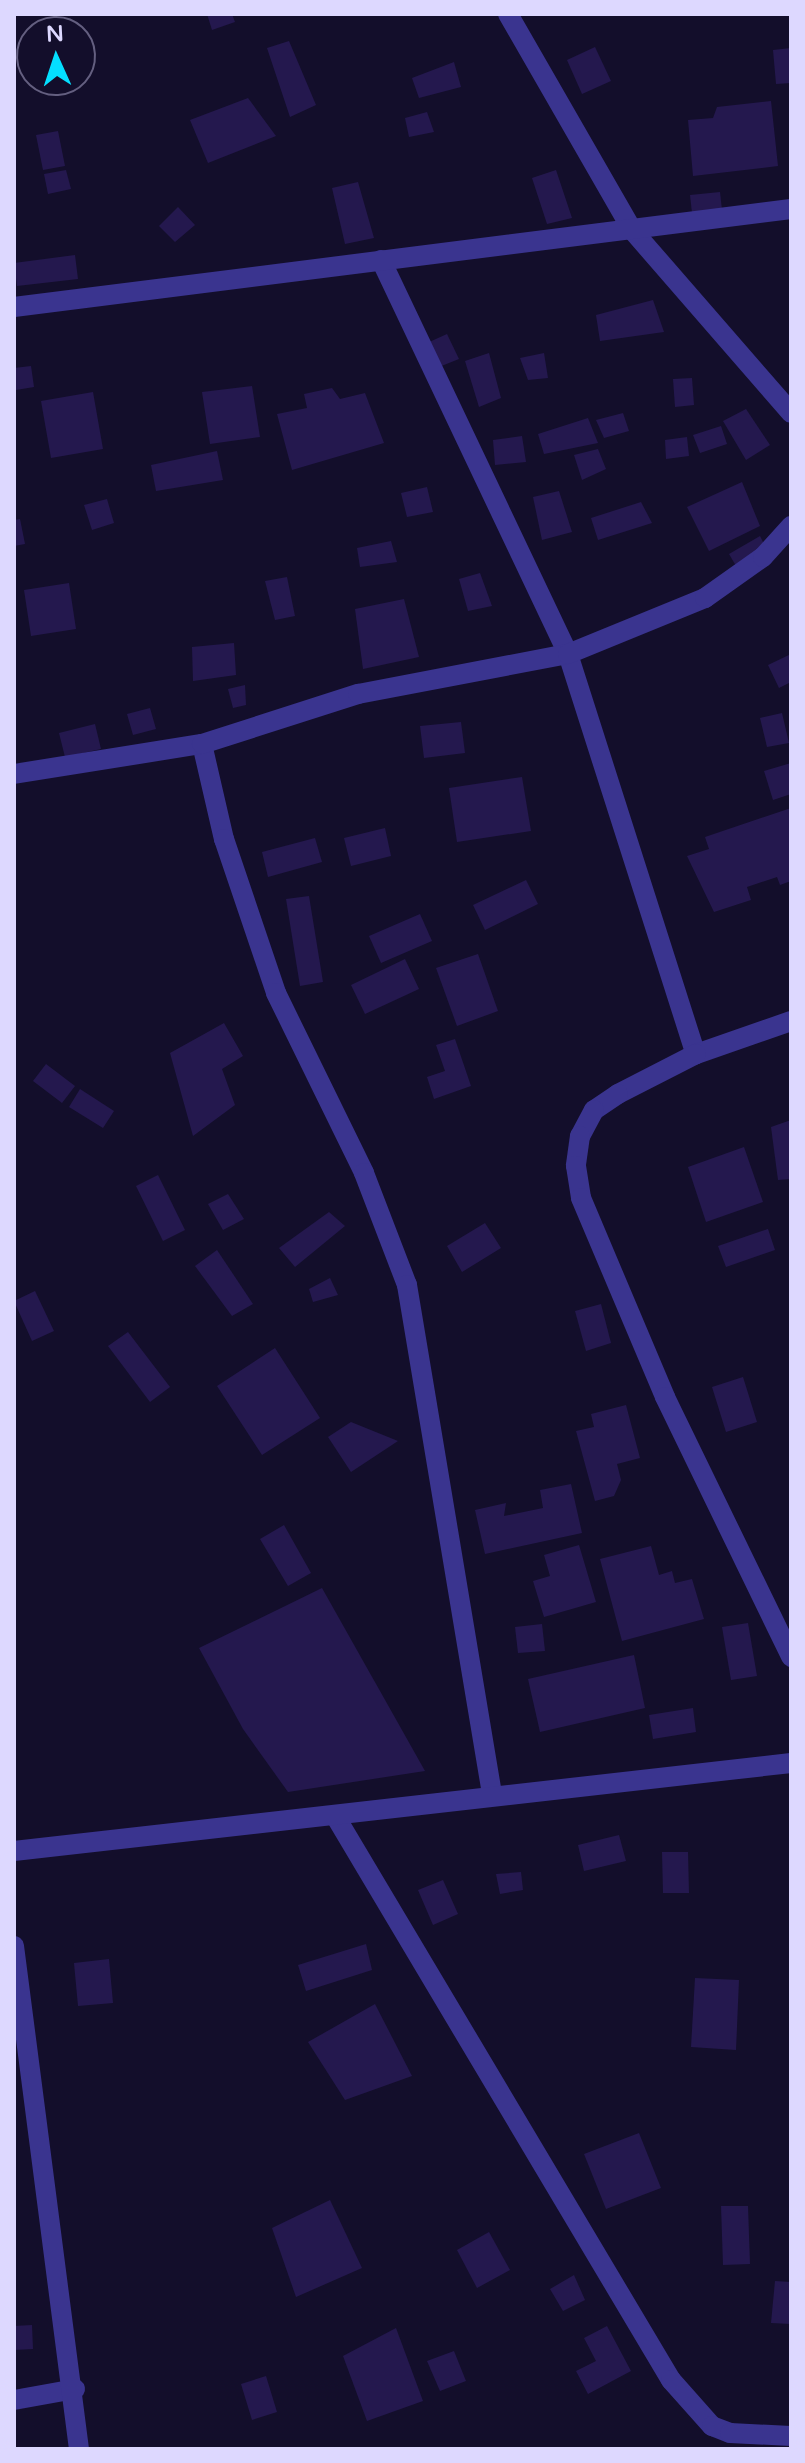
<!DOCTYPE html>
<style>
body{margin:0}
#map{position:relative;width:805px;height:2463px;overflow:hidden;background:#130e2b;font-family:"Varela Round",sans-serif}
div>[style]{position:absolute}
.building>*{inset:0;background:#24184e}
.service>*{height:20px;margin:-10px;padding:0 10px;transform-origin:10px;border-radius:10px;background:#3a348f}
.minor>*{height:20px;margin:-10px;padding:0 10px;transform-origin:10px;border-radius:10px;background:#3a348f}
span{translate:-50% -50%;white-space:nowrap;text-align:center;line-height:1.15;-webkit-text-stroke:6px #130e2b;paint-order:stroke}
.frame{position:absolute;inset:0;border:16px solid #ddd8ff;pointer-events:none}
.north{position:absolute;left:16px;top:16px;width:80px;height:80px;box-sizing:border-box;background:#130e2b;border:2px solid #645f80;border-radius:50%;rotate:357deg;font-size:22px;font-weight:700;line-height:32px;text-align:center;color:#ddd8ff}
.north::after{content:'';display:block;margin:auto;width:28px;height:36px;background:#04dfff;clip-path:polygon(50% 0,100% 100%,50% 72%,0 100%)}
</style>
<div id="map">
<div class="building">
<i style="clip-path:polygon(207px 14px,232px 14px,235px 22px,212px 30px)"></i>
<i style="clip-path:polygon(289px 41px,316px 105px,290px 117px,267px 48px)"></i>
<i style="clip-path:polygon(595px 47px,611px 81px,582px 94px,567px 60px)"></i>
<i style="clip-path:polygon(791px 48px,791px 83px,776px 84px,773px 50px)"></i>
<i style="clip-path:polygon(454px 62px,461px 87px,419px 98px,412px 78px)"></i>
<i style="clip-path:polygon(248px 98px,276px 136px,208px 163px,190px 120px)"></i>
<i style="clip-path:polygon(771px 101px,778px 166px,693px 176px,688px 120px,713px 118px,717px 107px)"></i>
<i style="clip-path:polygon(427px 112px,434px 132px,409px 137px,405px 118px)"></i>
<i style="clip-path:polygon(58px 131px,65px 166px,43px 170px,36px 135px)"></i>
<i style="clip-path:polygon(66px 170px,71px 189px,48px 194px,44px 174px)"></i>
<i style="clip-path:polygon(556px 170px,572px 218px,547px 224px,532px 178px)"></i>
<i style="clip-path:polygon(358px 182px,374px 238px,345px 244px,332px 188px)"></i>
<i style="clip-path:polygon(720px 192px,723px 219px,693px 222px,690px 195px)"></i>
<i style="clip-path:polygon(178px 207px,195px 225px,175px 242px,159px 226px)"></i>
<i style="clip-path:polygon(75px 255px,78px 279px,17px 286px,14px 263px)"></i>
<i style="clip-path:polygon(653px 300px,664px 332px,600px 341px,596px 315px)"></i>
<i style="clip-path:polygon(447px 334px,459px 359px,439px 367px,427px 343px)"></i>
<i style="clip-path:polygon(489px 353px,501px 398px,479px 407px,465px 361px)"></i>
<i style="clip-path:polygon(544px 353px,548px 378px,528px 380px,520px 358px)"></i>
<i style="clip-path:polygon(31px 366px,34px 387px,16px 390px,14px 368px)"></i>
<i style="clip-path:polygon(692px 378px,694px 405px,675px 407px,673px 379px)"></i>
<i style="clip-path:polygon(252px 386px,260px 437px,210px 444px,202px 392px)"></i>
<i style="clip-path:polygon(332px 388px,340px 399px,365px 393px,384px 443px,292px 470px,277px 414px,307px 408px,304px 394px)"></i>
<i style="clip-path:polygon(93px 392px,103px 449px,51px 458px,41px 401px)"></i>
<i style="clip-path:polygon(746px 409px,770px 445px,746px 460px,723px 421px)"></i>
<i style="clip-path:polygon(623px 413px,629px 431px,604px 438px,596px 420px)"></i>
<i style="clip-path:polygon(588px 418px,598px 443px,544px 454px,538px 434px)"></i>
<i style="clip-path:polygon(721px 426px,727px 444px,700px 453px,693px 435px)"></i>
<i style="clip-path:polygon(522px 436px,526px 462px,495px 465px,493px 440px)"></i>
<i style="clip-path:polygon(687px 437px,689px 456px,666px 459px,665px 440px)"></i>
<i style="clip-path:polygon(598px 449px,606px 469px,582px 480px,574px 455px)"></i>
<i style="clip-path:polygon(217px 451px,223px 480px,156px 491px,151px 465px)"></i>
<i style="clip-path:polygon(742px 482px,760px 526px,709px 551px,687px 507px)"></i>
<i style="clip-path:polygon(427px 487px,433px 512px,407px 517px,401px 493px)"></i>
<i style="clip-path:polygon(559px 491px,572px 532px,542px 540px,533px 497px)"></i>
<i style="clip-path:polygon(107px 499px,114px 523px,92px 530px,84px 505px)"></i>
<i style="clip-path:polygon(641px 502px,652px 523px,598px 540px,591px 518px)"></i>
<i style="clip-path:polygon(20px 519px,25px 544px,14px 546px,14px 520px)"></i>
<i style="clip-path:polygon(760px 536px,768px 552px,739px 571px,729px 554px)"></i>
<i style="clip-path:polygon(391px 541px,397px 562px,360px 567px,357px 548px)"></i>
<i style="clip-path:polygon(480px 573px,492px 606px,468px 611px,459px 579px)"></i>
<i style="clip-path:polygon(287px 577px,295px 616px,275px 620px,265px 581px)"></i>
<i style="clip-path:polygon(69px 583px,76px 629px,31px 636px,24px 590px)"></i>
<i style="clip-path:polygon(404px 599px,419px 657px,363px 669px,355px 609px)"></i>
<i style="clip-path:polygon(234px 643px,236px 675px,193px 681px,192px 647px)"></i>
<i style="clip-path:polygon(791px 654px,791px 682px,779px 688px,768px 665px)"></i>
<i style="clip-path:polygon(245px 685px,246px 705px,233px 708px,228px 689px)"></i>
<i style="clip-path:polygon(150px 708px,156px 729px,133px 735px,127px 714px)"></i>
<i style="clip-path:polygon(782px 713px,789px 743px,767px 747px,760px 718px)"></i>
<i style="clip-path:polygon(461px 722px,465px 753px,424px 758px,420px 726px)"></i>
<i style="clip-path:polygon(95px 724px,101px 749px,65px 757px,59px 733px)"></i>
<i style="clip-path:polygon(791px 763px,791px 794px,773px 800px,764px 771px)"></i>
<i style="clip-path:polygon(522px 777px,531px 831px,457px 842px,449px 788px)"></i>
<i style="clip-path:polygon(791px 808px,791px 881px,780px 885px,777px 877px,747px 887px,751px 900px,714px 912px,687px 856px,709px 849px,705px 837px)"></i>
<i style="clip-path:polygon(385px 828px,391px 856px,351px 866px,344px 838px)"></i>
<i style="clip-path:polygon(315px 838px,322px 862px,268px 877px,262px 852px)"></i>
<i style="clip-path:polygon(526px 880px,538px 904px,485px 930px,473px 905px)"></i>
<i style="clip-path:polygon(309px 896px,323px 982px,300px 986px,286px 899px)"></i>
<i style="clip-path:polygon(420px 914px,432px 941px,381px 963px,369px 936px)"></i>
<i style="clip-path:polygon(478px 954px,498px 1011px,457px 1026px,436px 968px)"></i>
<i style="clip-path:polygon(405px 959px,419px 989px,365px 1014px,351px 985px)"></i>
<i style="clip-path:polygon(224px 1023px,243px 1056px,222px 1069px,235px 1105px,193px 1136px,170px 1053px)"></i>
<i style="clip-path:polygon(455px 1039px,471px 1086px,434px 1099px,427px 1077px,445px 1071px,436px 1045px)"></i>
<i style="clip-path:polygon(46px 1064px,75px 1086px,62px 1103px,33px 1081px)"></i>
<i style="clip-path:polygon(80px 1089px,114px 1111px,103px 1128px,69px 1107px)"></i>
<i style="clip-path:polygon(791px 1120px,791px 1179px,778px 1180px,771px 1127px)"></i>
<i style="clip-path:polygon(744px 1147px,763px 1202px,706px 1222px,688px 1167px)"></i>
<i style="clip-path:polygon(158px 1175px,185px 1230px,163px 1241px,136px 1186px)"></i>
<i style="clip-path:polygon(228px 1194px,244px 1219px,223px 1230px,208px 1204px)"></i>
<i style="clip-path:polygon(329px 1212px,345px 1226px,295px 1267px,279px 1248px)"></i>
<i style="clip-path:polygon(485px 1223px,501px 1248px,462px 1272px,447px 1246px)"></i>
<i style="clip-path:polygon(768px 1229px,775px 1250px,726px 1267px,718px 1246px)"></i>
<i style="clip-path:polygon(217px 1250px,253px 1304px,232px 1316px,195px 1266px)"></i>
<i style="clip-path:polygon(330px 1278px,338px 1295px,313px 1302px,309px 1289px)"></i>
<i style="clip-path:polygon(35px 1291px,54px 1331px,32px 1341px,14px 1301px)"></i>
<i style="clip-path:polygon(601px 1304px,611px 1343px,586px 1351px,575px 1311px)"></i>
<i style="clip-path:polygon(128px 1332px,170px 1387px,150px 1402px,108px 1346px)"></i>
<i style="clip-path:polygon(275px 1348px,320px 1418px,262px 1455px,217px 1386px)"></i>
<i style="clip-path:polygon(743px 1377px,757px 1422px,726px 1432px,712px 1387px)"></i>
<i style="clip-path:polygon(626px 1405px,640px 1458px,617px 1464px,621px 1480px,614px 1496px,595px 1501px,576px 1431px,594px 1427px,591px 1414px)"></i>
<i style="clip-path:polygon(351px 1422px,398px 1441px,351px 1472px,328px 1437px)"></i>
<i style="clip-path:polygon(571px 1484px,582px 1533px,485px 1554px,475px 1510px,506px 1503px,504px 1516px,543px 1508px,540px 1490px)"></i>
<i style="clip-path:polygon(284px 1525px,311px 1573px,288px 1586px,260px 1539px)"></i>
<i style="clip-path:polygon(579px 1545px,596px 1602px,544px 1617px,533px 1581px,550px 1576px,544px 1555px)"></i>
<i style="clip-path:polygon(651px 1546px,659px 1575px,672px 1571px,675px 1583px,692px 1579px,704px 1619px,622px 1641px,600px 1559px)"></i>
<i style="clip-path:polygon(322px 1588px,425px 1771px,288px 1792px,243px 1729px,199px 1648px)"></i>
<i style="clip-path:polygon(748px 1623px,757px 1676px,731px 1680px,722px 1627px)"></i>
<i style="clip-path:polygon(542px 1624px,545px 1651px,518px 1653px,515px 1627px)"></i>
<i style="clip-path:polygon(634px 1655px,645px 1708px,540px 1732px,528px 1679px)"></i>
<i style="clip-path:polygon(693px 1708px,696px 1732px,653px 1739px,649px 1715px)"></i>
<i style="clip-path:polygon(619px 1835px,626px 1861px,584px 1871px,578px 1845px)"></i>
<i style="clip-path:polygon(662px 1852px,688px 1852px,689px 1893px,663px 1893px)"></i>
<i style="clip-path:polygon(521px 1872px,523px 1890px,500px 1894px,496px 1874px)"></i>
<i style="clip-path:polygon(443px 1880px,458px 1914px,433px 1925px,418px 1890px)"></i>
<i style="clip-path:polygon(366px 1944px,372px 1970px,306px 1991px,298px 1965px)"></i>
<i style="clip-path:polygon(109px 1959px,113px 2003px,78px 2006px,74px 1963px)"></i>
<i style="clip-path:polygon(695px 1978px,739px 1980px,736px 2050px,691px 2047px)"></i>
<i style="clip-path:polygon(375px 2004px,412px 2076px,345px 2100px,308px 2042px)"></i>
<i style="clip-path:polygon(639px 2133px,661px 2188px,606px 2209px,584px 2154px)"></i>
<i style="clip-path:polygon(330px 2200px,362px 2268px,296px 2297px,272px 2228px)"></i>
<i style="clip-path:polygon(721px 2206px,748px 2206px,750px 2264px,723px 2265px)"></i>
<i style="clip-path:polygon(489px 2232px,510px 2270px,477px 2288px,457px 2250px)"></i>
<i style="clip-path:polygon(574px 2275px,585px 2300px,563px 2311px,550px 2289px)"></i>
<i style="clip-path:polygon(775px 2281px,791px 2282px,791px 2324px,771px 2323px)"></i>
<i style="clip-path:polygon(32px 2325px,33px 2349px,14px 2350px,14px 2326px)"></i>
<i style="clip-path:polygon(607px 2326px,631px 2371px,588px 2394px,576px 2371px,596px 2361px,584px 2338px)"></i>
<i style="clip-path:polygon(396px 2328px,423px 2401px,367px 2421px,343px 2356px)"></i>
<i style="clip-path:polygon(454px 2351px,466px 2381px,440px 2391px,427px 2361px)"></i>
<i style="clip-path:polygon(266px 2376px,277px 2412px,252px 2420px,241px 2384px)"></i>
</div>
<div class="service">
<i style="left:202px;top:744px;width:98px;rotate:77deg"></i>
<i style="left:224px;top:839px;width:163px;rotate:71.3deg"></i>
<i style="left:276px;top:993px;width:200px;rotate:63.9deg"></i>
<i style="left:364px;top:1173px;width:120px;rotate:69deg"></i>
<i style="left:407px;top:1285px;width:516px;rotate:80.52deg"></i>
<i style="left:14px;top:2400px;width:62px;rotate:-10.2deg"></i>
</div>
<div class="minor">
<i style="left:508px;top:14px;width:250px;rotate:60.1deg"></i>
<i style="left:633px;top:231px;width:241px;rotate:49deg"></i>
<i style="left:381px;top:260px;width:436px;rotate:64.6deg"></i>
<i style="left:568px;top:654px;width:420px;rotate:72.3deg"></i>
<i style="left:14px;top:307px;width:783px;rotate:-7.19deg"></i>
<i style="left:14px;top:774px;width:190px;rotate:-9.1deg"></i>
<i style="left:202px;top:744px;width:164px;rotate:-17.8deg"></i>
<i style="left:358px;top:694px;width:214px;rotate:-10.8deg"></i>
<i style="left:568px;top:654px;width:148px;rotate:-22.2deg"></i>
<i style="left:705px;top:598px;width:71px;rotate:-35.3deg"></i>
<i style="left:763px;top:557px;width:42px;rotate:-47.9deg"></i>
<i style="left:791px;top:1021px;width:101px;rotate:160.8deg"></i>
<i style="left:696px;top:1054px;width:88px;rotate:152.9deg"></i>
<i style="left:618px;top:1094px;width:29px;rotate:146deg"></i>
<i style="left:594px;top:1110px;width:30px;rotate:118deg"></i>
<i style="left:580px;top:1136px;width:30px;rotate:98deg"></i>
<i style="left:576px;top:1166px;width:32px;rotate:81deg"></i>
<i style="left:581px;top:1198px;width:216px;rotate:67.1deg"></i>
<i style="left:665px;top:1397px;width:289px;rotate:64.1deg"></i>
<i style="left:337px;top:1819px;width:653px;rotate:59.23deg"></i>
<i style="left:671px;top:2380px;width:62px;rotate:48.3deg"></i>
<i style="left:712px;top:2426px;width:19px;rotate:21deg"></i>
<i style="left:730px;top:2433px;width:61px;rotate:2.8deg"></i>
<i style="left:14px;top:1851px;width:782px;rotate:-6.46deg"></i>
<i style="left:14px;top:1946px;width:507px;rotate:82.64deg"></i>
</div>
<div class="frame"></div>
<div class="north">N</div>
</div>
